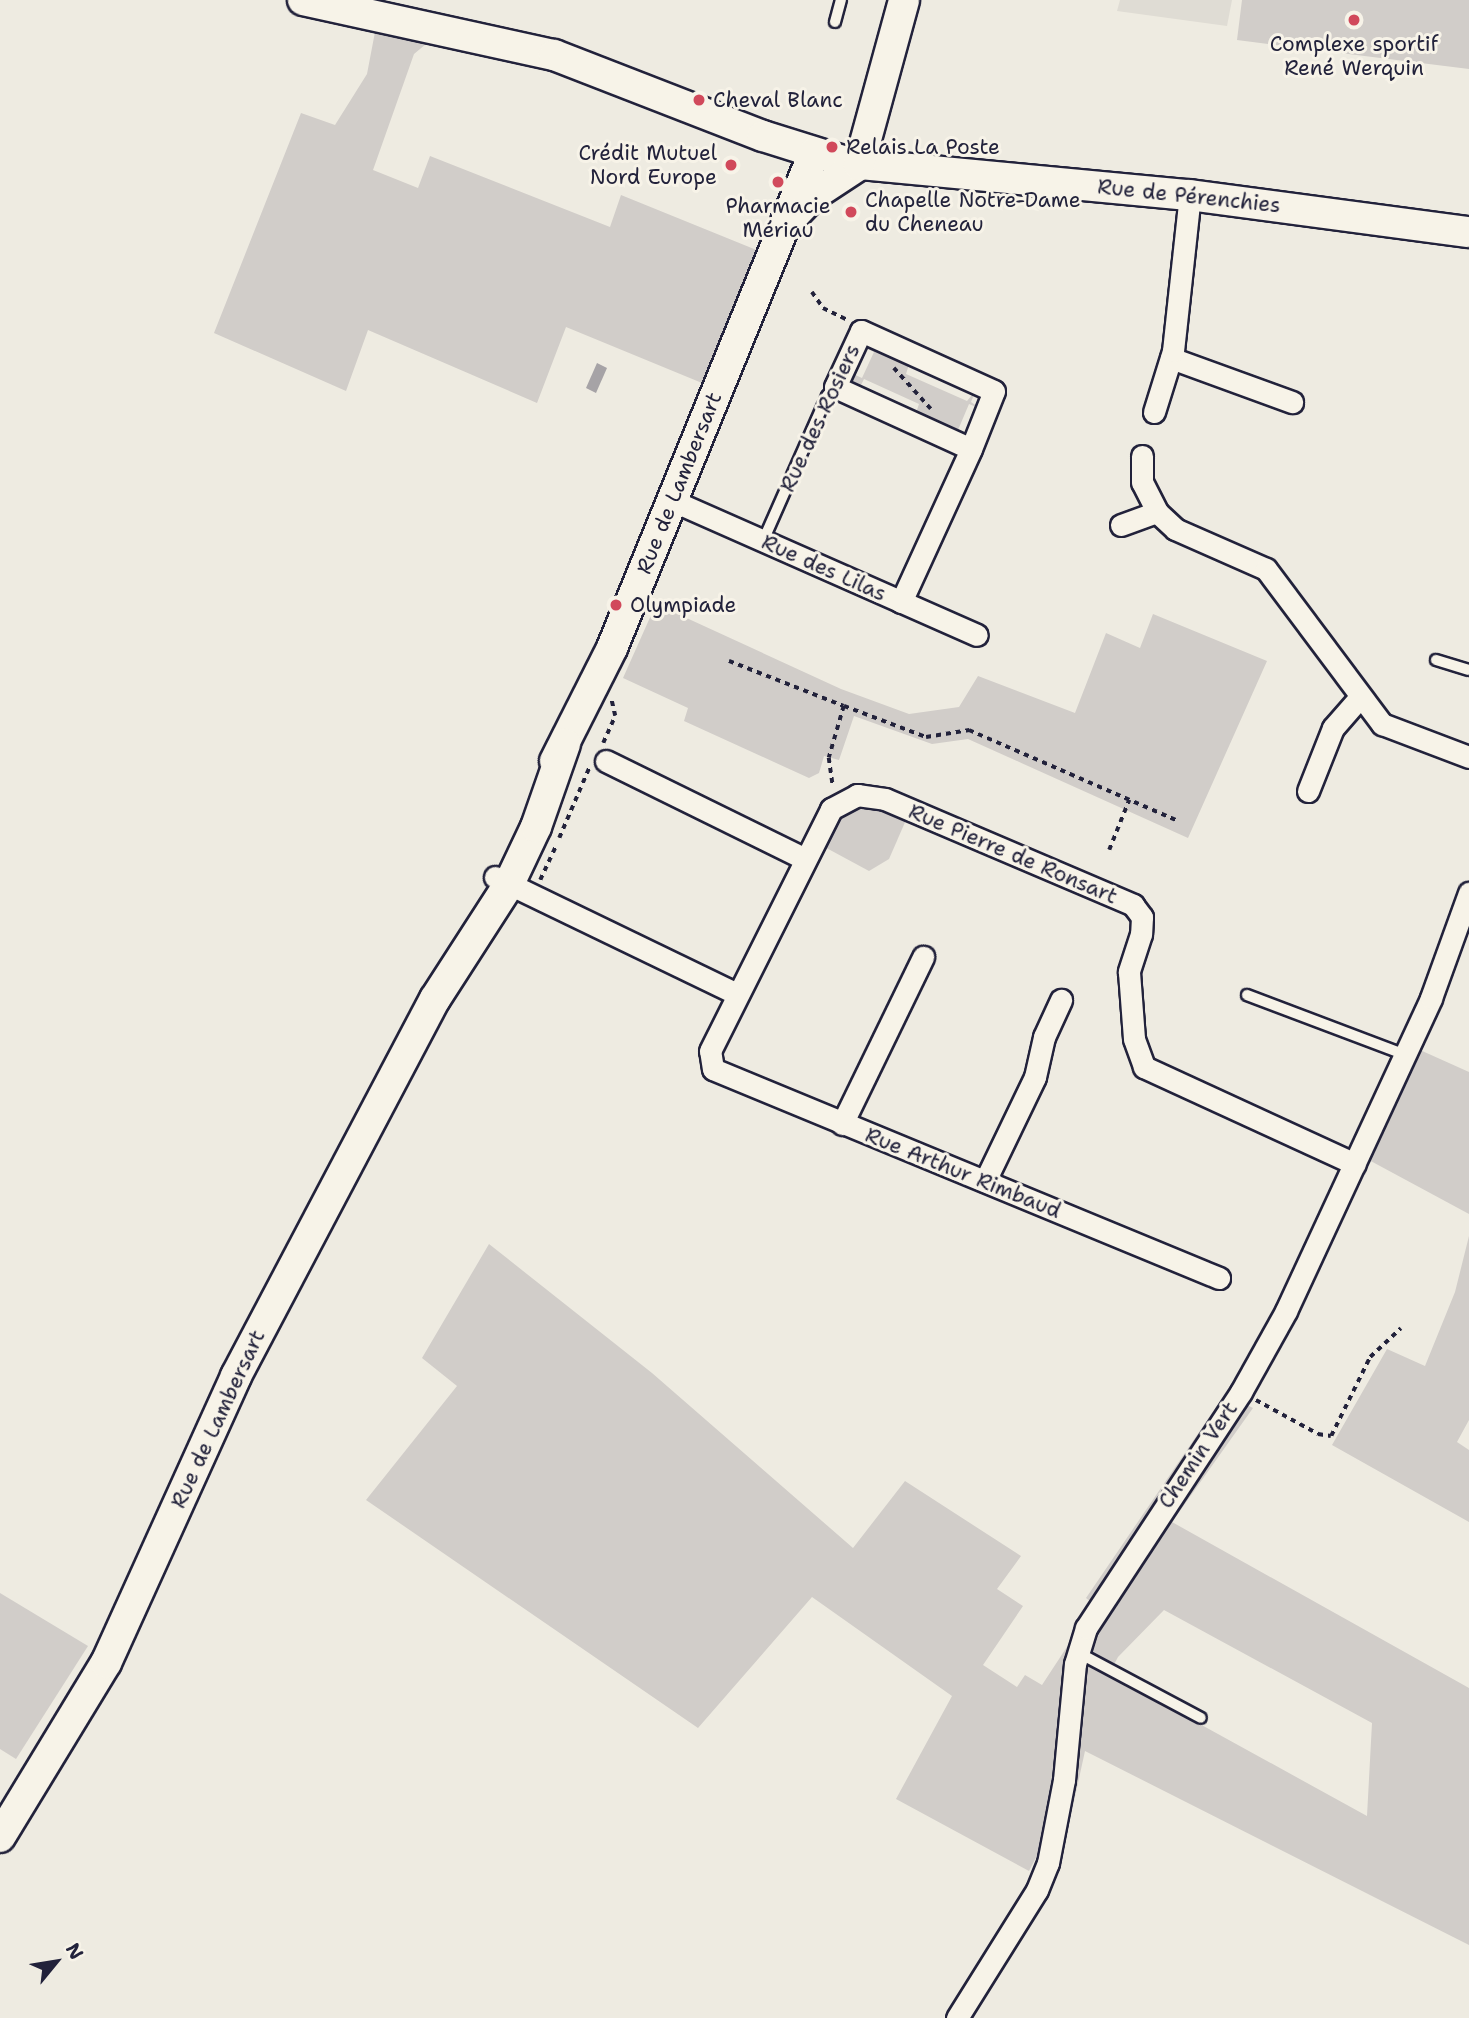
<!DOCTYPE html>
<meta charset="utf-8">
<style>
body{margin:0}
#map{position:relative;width:1469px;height:2018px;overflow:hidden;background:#eeebe1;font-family:"Shantell Sans",sans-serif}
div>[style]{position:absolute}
.built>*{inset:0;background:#dfdcd4}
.green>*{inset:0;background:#d1cdc9}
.water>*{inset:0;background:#a6a3a6}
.path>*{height:3.5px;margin-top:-1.75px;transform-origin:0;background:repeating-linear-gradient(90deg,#22223b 0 5px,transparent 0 10px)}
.roads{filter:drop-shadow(2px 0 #22223b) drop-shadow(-2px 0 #22223b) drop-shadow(0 2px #22223b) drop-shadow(0 -2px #22223b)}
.lane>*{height:10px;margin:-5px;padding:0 5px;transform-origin:5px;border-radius:5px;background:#f7f3e8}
.street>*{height:21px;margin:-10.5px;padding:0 10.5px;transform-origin:10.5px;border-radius:10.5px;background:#f7f3e8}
.secondary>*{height:30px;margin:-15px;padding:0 15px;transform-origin:15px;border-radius:15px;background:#f7f3e8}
.dots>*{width:19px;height:19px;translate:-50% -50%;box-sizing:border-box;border:4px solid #f7f3e8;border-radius:50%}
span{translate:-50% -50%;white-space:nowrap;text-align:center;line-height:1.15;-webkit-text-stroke:6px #f7f3e8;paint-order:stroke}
.poi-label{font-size:21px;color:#22223b}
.left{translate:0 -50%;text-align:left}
.right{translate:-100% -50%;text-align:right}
.street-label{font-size:21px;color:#22223b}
.north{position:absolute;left:21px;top:1927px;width:70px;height:70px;-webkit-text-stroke:5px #f7f3e8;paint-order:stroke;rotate:60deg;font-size:19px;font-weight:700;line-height:28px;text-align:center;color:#22223b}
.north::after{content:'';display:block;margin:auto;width:24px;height:32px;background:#22223b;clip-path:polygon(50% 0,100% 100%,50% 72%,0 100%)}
</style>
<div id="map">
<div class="built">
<i style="clip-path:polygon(1120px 0,1232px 0,1227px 26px,1117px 11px)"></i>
</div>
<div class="green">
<i style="clip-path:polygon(1242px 0,1469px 0,1469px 69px,1237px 40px)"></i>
<i style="clip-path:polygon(375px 32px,426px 44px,414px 54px,373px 170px,418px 188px,430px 156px,610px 227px,621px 195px,759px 251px,702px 383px,566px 327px,537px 403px,368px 330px,346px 391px,214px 333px,301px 113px,335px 125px,367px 74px)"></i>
<i style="clip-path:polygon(870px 343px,910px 361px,906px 374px,967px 401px,976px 390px,971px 402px,981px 409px,969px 404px,958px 430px,969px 435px,965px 438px,915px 416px,919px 404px,864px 379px,858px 391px,847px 384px,851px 373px,862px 378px,874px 352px,863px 347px)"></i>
<i style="clip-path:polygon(656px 604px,841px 689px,909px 714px,959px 707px,978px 676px,1075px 713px,1106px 633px,1140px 648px,1153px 614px,1267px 661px,1188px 838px,968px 739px,932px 744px,854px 716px,839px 760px,824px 756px,819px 773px,809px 778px,684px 721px,688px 708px,623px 678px)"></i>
<i style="clip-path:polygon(856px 805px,885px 809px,906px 820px,889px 859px,869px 871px,819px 844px,832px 821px)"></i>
<i style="clip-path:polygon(1420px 1050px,1469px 1072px,1469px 1214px,1367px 1159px)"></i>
<i style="clip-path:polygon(1469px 1236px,1469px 1420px,1457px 1442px,1469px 1450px,1469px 1522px,1332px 1445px,1387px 1349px,1425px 1366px,1455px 1292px)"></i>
<i style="clip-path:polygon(evenodd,489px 1244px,652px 1373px,853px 1548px,905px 1481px,1021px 1556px,997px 1589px,1023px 1606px,983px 1665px,1017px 1687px,1025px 1675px,1042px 1685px,1076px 1633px,1091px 1602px,1086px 1598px,1225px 1394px,1253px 1408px,1172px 1522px,1469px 1688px,1469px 1945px,1085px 1751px,1061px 1861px,1040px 1850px,1029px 1871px,896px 1799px,952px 1696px,812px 1597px,698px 1728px,366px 1500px,457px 1386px,422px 1358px,489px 1244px,1164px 1610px,1372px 1723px,1367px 1816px,1109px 1674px,1118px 1657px,1164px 1610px)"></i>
<i style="clip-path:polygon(0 1593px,88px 1646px,16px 1759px,0 1749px)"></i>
</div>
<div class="water">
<i style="clip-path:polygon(597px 363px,607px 368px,596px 393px,586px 388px)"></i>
</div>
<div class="path">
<i style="left:812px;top:292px;width:19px;rotate:55deg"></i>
<i style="left:823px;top:308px;width:28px;rotate:26deg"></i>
<i style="left:894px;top:368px;width:55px;rotate:47.9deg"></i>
<i style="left:729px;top:661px;width:123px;rotate:21.4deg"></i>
<i style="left:844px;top:706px;width:54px;rotate:106.1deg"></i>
<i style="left:829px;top:758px;width:29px;rotate:82deg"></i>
<i style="left:844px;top:706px;width:88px;rotate:20.7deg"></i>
<i style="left:926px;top:737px;width:44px;rotate:-9.2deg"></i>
<i style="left:969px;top:730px;width:226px;rotate:23.5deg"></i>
<i style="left:603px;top:743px;width:30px;rotate:-66deg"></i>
<i style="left:615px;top:716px;width:17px;rotate:-103deg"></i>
<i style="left:559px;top:838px;width:76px;rotate:-66.8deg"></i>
<i style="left:1109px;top:850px;width:54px;rotate:-68.2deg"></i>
<i style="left:540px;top:880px;width:38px;rotate:-65deg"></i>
<i style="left:1256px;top:1400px;width:71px;rotate:28.7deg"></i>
<i style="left:1318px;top:1434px;width:13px;rotate:9deg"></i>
<i style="left:1331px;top:1436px;width:88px;rotate:-63.7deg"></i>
<i style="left:1370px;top:1357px;width:42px;rotate:-43.1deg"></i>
</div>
<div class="roads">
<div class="lane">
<i style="left:835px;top:22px;width:23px;rotate:-75deg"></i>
<i style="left:763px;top:541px;width:158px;rotate:-66.2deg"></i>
<i style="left:827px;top:396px;width:12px;rotate:-48deg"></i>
<i style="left:1436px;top:660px;width:34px;rotate:17deg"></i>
<i style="left:1247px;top:995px;width:170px;rotate:20.7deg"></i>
<i style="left:1077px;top:1652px;width:140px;rotate:28deg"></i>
</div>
<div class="street">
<i style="left:1171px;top:358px;width:129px;rotate:20deg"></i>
<i style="left:1154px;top:412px;width:64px;rotate:-72.7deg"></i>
<i style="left:1173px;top:351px;width:157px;rotate:-83.8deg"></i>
<i style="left:1142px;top:456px;width:26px;rotate:90deg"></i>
<i style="left:1142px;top:482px;width:34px;rotate:63deg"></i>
<i style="left:1157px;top:512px;width:25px;rotate:43deg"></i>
<i style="left:1175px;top:529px;width:99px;rotate:23.7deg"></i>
<i style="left:1266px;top:569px;width:194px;rotate:53.2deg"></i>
<i style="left:1382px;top:724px;width:93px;rotate:20.8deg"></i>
<i style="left:671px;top:500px;width:334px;rotate:23.8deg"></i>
<i style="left:1121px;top:525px;width:38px;rotate:-20deg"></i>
<i style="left:901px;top:602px;width:168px;rotate:-65.4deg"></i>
<i style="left:971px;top:449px;width:62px;rotate:-68.4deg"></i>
<i style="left:994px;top:391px;width:146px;rotate:-155.7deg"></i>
<i style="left:861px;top:331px;width:62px;rotate:114.9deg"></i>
<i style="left:835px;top:387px;width:149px;rotate:24.5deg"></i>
<i style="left:606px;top:761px;width:220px;rotate:26.2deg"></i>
<i style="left:1308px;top:791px;width:68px;rotate:-68.4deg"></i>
<i style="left:1333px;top:728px;width:41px;rotate:-48.9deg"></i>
<i style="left:495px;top:877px;width:269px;rotate:25.8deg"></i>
<i style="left:842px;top:1124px;width:186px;rotate:-64.1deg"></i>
<i style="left:985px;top:1181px;width:115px;rotate:-64.3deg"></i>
<i style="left:1035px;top:1077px;width:41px;rotate:-77.3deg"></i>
<i style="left:1044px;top:1037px;width:41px;rotate:-65.3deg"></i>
<i style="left:1219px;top:1278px;width:547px;rotate:-157.56deg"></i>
<i style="left:713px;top:1069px;width:18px;rotate:-99deg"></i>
<i style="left:710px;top:1051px;width:271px;rotate:-63.4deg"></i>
<i style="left:831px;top:809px;width:30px;rotate:-28deg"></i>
<i style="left:857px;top:795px;width:28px;rotate:8deg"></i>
<i style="left:885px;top:799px;width:270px;rotate:23.1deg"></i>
<i style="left:1133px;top:905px;width:15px;rotate:53deg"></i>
<i style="left:1142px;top:917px;width:17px;rotate:93deg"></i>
<i style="left:1141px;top:934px;width:40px;rotate:108deg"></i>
<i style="left:1129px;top:972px;width:67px;rotate:85.7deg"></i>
<i style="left:1134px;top:1039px;width:30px;rotate:70deg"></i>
<i style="left:1144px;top:1067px;width:232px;rotate:24.7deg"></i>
<i style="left:957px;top:2018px;width:151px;rotate:-58deg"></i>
<i style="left:1037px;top:1890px;width:29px;rotate:-68deg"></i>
<i style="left:1048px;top:1863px;width:85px;rotate:-79.1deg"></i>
<i style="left:1064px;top:1780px;width:117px;rotate:-84.6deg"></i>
<i style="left:1075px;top:1664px;width:38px;rotate:-73deg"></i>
<i style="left:1086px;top:1628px;width:282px;rotate:-56.7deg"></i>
<i style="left:1241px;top:1392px;width:93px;rotate:-60.9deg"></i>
<i style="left:1286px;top:1311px;width:345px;rotate:-65.1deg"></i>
<i style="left:1431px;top:998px;width:112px;rotate:-70.1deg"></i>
</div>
<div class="secondary">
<i style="left:303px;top:0;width:257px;rotate:12.4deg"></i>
<i style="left:554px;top:55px;width:224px;rotate:21.2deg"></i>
<i style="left:763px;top:136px;width:90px;rotate:17.4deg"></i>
<i style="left:849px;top:163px;width:342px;rotate:5.4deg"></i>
<i style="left:1190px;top:195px;width:281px;rotate:7.6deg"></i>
<i style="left:793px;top:216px;width:28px;rotate:-46deg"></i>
<i style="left:812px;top:196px;width:56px;rotate:-33.4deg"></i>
<i style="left:859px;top:165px;width:171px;rotate:-74.7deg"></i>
<i style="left:555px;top:761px;width:127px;rotate:-63.2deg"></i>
<i style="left:612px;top:648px;width:535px;rotate:-67.8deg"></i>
<i style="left:0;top:1837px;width:204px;rotate:-58.7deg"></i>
<i style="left:106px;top:1663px;width:315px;rotate:-65.6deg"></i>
<i style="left:236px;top:1376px;width:426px;rotate:-62.2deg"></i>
<i style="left:435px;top:999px;width:137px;rotate:-57.2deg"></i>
<i style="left:509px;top:884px;width:63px;rotate:-64.7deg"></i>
<i style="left:536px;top:827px;width:88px;rotate:-70.7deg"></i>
</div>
</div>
<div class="dots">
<i style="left:1354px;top:20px;background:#d1495b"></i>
<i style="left:699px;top:100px;background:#d1495b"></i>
<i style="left:832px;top:147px;background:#d1495b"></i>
<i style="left:731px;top:165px;background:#d1495b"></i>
<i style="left:778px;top:182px;background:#d1495b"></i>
<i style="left:851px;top:212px;background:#d1495b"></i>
<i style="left:616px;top:605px;background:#d1495b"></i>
</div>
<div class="poi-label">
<span style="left:1354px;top:56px">Complexe sportif<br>René Werquin</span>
<span class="left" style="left:713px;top:100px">Cheval Blanc</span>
<span class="left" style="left:846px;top:147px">Relais La Poste</span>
<span class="right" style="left:717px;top:165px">Crédit Mutuel<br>Nord Europe</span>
<span class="left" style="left:865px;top:212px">Chapelle Notre-Dame<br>du Cheneau</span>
<span style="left:778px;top:218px">Pharmacie<br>Mériau</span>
<span class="left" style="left:630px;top:605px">Olympiade</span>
</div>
<div class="street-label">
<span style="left:1189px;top:196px;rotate:6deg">Rue de Pérenchies</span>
<span style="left:820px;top:418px;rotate:-65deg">Rue des Rosiers</span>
<span style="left:679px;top:483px;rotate:-68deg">Rue de Lambersart</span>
<span style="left:824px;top:568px;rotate:24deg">Rue des Lilas</span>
<span style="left:1013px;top:854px;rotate:23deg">Rue Pierre de Ronsart</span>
<span style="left:963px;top:1173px;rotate:22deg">Rue Arthur Rimbaud</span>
<span style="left:218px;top:1419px;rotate:-65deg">Rue de Lambersart</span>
<span style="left:1198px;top:1455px;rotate:-56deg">Chemin Vert</span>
</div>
<div class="north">N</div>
</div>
